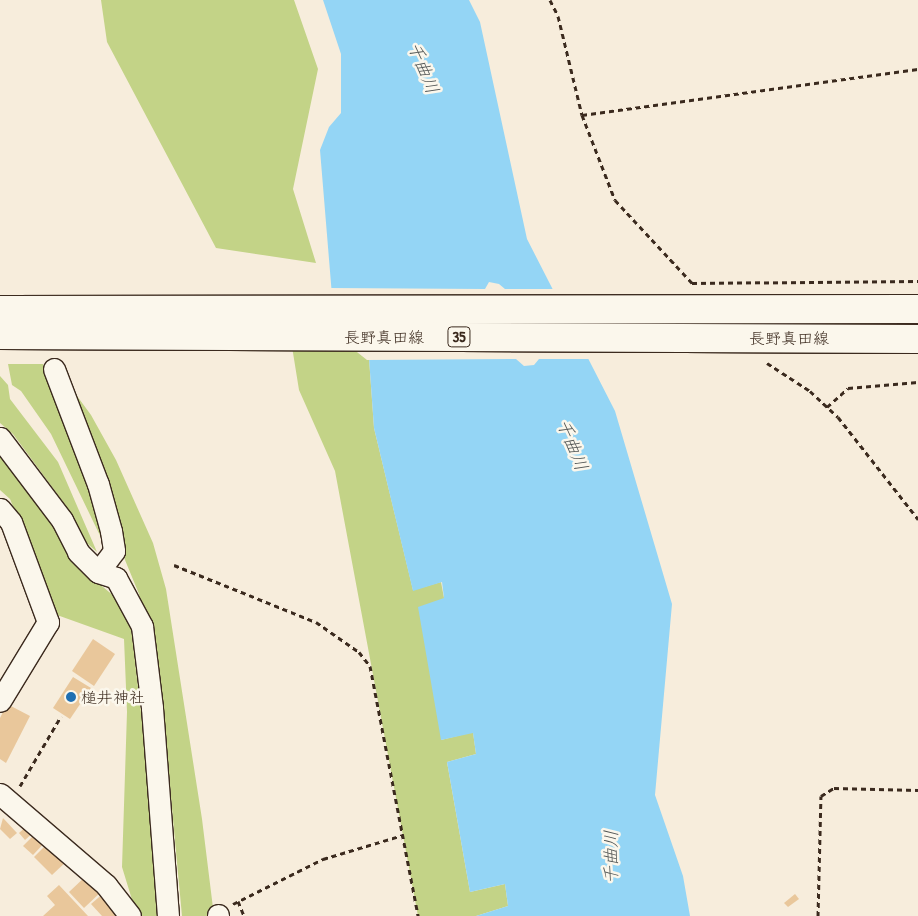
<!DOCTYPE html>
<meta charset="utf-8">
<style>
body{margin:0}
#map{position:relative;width:918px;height:916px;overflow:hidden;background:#f7eddc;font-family:"Patrick Hand","Klee One",sans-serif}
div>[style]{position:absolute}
.green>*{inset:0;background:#c3d387}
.water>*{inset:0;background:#94d5f5}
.pier>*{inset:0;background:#f7eddc}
.building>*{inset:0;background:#e9c79b}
.path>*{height:3px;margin-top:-1.5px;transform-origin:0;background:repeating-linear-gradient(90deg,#3b2a1e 0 5px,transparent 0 9px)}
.roads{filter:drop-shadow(1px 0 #3b2a1e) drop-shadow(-1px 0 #3b2a1e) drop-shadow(0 1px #3b2a1e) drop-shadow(0 -1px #3b2a1e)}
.minor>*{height:21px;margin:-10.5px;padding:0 10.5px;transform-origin:10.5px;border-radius:10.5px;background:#fbf7ec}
.bridges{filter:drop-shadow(1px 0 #3b2a1e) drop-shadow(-1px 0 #3b2a1e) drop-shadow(0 1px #3b2a1e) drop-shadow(0 -1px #3b2a1e)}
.major-bridge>*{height:28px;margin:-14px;padding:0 14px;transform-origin:14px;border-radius:14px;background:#fbf7ec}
.dots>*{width:14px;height:14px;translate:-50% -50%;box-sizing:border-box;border:2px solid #fbf7ec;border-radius:50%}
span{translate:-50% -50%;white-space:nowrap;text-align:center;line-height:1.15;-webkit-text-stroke:5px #fbf7ec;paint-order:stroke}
.shield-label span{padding:1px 4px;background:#fbf7ec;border:1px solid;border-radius:4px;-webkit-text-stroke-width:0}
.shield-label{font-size:15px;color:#3b2a1e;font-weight:700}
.street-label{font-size:16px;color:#3b2a1e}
.poi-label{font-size:16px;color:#3b2a1e}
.left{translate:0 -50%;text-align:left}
.water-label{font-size:18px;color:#515554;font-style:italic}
</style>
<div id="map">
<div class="green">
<i style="clip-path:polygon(101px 0,294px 0,318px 69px,293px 189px,316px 263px,216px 248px,107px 42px)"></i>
<i style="clip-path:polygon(289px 328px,335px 332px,369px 358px,374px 428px,413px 590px,441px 582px,444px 598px,441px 740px,473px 732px,476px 754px,447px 762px,470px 892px,505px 884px,508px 906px,476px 916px,418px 916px,335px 471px,299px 390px)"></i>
<i style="clip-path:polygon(8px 364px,43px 364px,85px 461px,106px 548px,51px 434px,21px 391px,12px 385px)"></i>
<i style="clip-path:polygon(0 376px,8px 385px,10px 399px,58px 462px,97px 552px,81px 538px,66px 506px,13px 434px,0 423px)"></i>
<i style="clip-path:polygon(66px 381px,91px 415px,116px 460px,153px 543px,166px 589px,202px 819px,213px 908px,210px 916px,182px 916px,165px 733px,139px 594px,125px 560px,106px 485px)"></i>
<i style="clip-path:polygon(0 451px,90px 576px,115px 597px,131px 627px,165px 916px,137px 916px,122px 867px,127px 712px,124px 639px,57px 615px,10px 499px,0 490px)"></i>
</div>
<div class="water">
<i style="clip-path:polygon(323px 0,469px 0,480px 22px,527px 239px,615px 411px,672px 604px,655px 795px,683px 876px,690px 916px,476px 916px,508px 906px,505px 884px,470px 892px,447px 762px,476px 754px,473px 733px,441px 740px,418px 607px,444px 598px,442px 582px,413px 591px,374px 428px,369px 358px,335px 332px,320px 150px,329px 127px,341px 113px,341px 54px)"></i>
</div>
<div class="pier">
<i style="clip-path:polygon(489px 282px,499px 284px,505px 289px,556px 289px,592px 359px,539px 359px,534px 365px,524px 366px,516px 359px,367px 360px,333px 333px,329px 288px,485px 289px)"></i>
</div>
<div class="building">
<i style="clip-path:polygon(93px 639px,115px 654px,94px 686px,72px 671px)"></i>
<i style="clip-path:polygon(73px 677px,91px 688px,70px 719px,53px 708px)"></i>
<i style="clip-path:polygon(7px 704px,30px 716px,6px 763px,0 759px,0 718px)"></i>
<i style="clip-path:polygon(3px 818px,17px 833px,10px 839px,0 829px)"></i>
<i style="clip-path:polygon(29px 824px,35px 831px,25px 840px,19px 833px)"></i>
<i style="clip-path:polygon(38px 831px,47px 840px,33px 855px,23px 846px)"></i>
<i style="clip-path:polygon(50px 841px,68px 860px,52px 875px,34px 857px)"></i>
<i style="clip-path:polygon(87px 875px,102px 891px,84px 908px,69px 892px)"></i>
<i style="clip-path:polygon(59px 885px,88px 916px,43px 916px,55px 905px,47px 896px)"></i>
<i style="clip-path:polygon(105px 892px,117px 916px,102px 916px,91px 904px)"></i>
<i style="clip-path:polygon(795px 894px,799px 899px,788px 907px,784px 903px)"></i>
</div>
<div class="path">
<i style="left:550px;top:0;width:18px;rotate:63deg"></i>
<i style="left:558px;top:16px;width:102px;rotate:76.4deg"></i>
<i style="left:582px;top:115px;width:91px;rotate:68.8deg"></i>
<i style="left:615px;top:200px;width:116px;rotate:47.1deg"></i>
<i style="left:582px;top:115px;width:339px;rotate:-7.8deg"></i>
<i style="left:692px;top:283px;width:226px;rotate:-0.5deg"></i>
<i style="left:767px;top:363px;width:51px;rotate:33.1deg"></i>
<i style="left:810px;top:391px;width:38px;rotate:43deg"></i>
<i style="left:838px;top:417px;width:130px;rotate:51.9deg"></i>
<i style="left:827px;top:407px;width:28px;rotate:-42deg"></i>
<i style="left:848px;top:388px;width:70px;rotate:-4.9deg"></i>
<i style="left:174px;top:565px;width:153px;rotate:21.9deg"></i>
<i style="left:316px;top:622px;width:52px;rotate:34.9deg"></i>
<i style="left:359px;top:652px;width:18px;rotate:52deg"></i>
<i style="left:370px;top:666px;width:255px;rotate:79.1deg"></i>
<i style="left:20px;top:786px;width:81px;rotate:-59.6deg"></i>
<i style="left:238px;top:901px;width:16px;rotate:68deg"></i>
<i style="left:233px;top:904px;width:101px;rotate:-26.6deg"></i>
<i style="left:323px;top:859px;width:84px;rotate:-16.7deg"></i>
<i style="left:818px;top:916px;width:120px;rotate:-88.6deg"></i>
<i style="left:821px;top:796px;width:15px;rotate:-32deg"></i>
<i style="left:834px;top:788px;width:84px;rotate:1.4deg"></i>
</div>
<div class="roads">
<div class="minor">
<i style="left:54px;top:369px;width:123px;rotate:69.1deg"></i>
<i style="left:98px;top:484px;width:49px;rotate:74.5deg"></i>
<i style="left:111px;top:531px;width:20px;rotate:81deg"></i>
<i style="left:114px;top:551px;width:26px;rotate:127deg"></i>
<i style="left:0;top:438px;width:103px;rotate:52.9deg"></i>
<i style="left:62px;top:520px;width:36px;rotate:63deg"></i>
<i style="left:78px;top:552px;width:28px;rotate:45deg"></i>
<i style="left:98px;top:572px;width:19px;rotate:18deg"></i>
<i style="left:116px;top:578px;width:55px;rotate:61.6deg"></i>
<i style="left:142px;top:626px;width:83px;rotate:83deg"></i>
<i style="left:152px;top:708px;width:209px;rotate:85.6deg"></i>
<i style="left:0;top:509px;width:17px;rotate:50deg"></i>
<i style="left:11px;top:522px;width:107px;rotate:69.7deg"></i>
<i style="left:48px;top:622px;width:92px;rotate:121.3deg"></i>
<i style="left:0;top:794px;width:140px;rotate:40.6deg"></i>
<i style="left:106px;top:885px;width:39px;rotate:52deg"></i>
<i style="left:218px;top:916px;width:1px;rotate:-90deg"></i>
</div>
</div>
<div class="bridges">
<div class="major-bridge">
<i style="left:0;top:310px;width:918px;rotate:-0.06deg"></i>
<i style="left:0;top:335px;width:918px;rotate:0.25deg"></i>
</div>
</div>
<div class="dots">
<i style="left:71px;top:697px;background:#1f6fb2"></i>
</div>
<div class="shield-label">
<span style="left:459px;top:337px">35</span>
</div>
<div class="street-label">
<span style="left:384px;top:337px">長野真田線</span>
<span style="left:789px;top:338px">長野真田線</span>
</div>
<div class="poi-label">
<span class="left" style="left:81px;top:697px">槌井神社</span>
</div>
<div class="water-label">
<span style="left:423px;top:68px;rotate:68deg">千曲川</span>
<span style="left:572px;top:445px;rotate:68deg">千曲川</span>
<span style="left:611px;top:857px;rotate:-90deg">千曲川</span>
</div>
</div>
